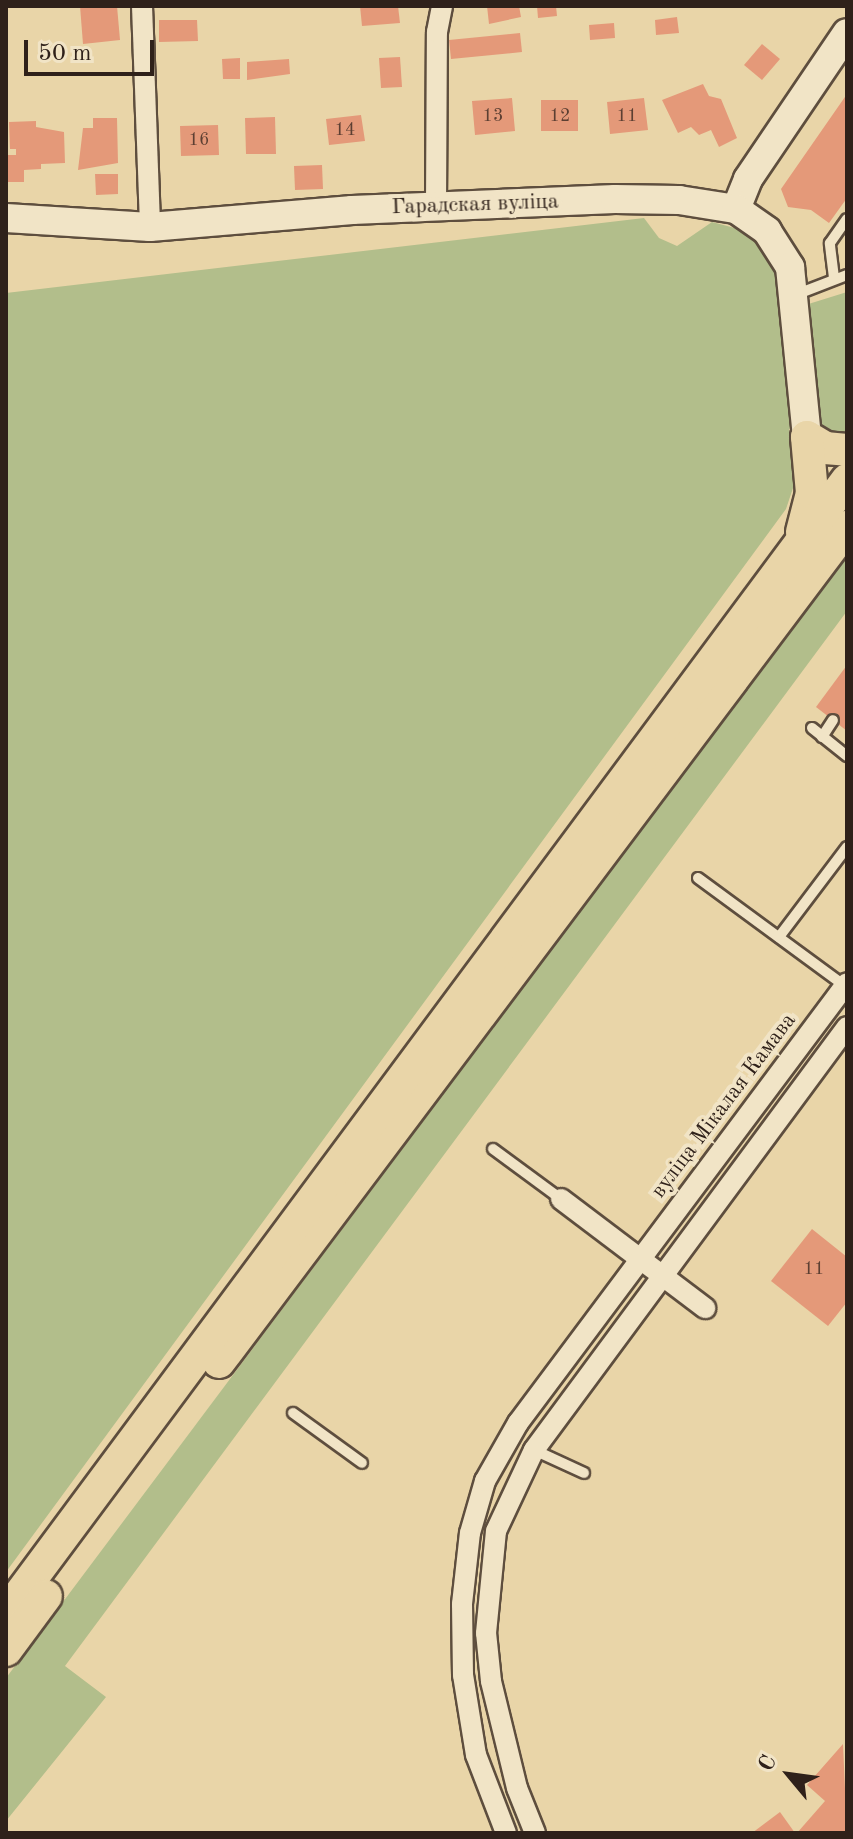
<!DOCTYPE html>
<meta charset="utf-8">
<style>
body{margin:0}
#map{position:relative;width:853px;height:1839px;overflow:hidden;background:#e9d5a8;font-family:"Old Standard TT",serif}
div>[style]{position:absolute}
.green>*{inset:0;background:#b2be8b}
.building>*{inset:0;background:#e49979}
.roads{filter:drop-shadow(2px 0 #5e4e3e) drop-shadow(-2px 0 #5e4e3e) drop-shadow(0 2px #5e4e3e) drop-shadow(0 -2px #5e4e3e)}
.lane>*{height:10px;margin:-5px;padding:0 5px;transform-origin:5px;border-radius:5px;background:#f1e4c6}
.street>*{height:20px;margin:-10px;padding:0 10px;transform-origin:10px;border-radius:10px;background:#f1e4c6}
.secondary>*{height:28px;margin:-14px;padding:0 14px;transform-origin:14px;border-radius:14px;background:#f1e4c6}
.primary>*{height:32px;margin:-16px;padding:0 16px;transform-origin:16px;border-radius:16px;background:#e9d5a8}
span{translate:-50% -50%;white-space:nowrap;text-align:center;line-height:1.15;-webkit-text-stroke:8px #f1e4c6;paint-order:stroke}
.number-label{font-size:18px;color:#5c3f32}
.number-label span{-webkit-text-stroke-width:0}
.street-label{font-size:22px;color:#2f211a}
.frame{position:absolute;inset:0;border:8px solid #2f211a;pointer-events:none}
.north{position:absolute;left:749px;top:1735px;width:80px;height:80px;-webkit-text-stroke:6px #f1e4c6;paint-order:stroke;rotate:299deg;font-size:22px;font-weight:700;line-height:32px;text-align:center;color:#2f211a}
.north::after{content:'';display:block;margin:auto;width:28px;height:36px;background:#2f211a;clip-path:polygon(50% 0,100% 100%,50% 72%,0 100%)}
.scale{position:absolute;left:24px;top:40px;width:130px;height:36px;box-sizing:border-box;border:4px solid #2f211a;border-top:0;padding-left:10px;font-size:24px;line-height:28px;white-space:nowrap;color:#2f211a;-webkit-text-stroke:6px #f1e4c6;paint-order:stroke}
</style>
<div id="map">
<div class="green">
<i style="clip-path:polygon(644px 218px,659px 238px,677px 246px,712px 222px,746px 231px,776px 262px,786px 311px,847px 292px,847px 441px,815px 423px,789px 429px,794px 485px,786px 509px,6px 1572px,6px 293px)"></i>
<i style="clip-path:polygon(847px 555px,847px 611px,65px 1666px,106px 1697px,6px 1821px,6px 1678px)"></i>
</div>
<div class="building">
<i style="clip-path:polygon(80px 6px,117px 6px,120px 40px,83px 44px)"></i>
<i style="clip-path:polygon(360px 6px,398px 6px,400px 23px,362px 26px)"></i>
<i style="clip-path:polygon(487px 6px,519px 6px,521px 17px,489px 24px)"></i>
<i style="clip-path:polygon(537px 6px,556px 6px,557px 16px,538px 18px)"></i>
<i style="clip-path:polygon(677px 17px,679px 33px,656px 35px,655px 20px)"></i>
<i style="clip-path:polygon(159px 20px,197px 20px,198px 41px,159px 42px)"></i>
<i style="clip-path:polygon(614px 23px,615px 38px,590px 40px,589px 25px)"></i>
<i style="clip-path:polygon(520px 33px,522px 52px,451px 59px,449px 40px)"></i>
<i style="clip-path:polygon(762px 44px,780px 59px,762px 80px,744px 65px)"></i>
<i style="clip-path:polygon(400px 57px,402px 87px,381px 88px,379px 58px)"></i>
<i style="clip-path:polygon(240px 58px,240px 79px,223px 79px,222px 59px)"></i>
<i style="clip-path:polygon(289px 59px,290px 74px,247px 80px,247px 62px)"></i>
<i style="clip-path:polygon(703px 84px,709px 96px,721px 99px,737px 138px,719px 147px,711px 130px,699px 135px,691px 127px,678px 133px,662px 100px)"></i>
<i style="clip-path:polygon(847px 94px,847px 198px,829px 223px,811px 210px,788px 207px,781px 189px)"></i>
<i style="clip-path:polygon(512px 98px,515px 131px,475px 135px,472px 101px)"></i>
<i style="clip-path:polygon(644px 98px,648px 130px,610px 134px,607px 102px)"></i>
<i style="clip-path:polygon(541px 100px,578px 100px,578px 131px,541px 131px)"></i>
<i style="clip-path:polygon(361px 115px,365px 141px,329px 145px,326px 119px)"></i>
<i style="clip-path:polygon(275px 117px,276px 154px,246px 154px,245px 118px)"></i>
<i style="clip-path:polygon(93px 118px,117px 118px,118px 163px,78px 170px,83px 128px,93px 128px)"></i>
<i style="clip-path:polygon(36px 121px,36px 127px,64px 132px,65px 163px,41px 164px,41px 169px,24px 170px,24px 182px,6px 182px,6px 155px,16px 155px,16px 149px,10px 149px,9px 122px)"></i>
<i style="clip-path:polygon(218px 125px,219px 155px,181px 156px,180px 126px)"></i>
<i style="clip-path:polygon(322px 165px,323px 189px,295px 190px,294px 166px)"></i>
<i style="clip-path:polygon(95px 174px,118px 174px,118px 194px,96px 195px)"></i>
<i style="clip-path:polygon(847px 665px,847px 731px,816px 707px)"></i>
<i style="clip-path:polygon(812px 1229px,847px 1257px,847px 1302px,828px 1326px,771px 1281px)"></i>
<i style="clip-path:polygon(843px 1744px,847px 1833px,797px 1833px,825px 1801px,807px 1785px)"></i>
<i style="clip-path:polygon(780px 1812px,795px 1833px,752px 1833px)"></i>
</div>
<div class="roads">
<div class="lane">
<i style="left:834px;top:278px;width:35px;rotate:-97deg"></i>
<i style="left:830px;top:243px;width:29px;rotate:-55deg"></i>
<i style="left:795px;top:295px;width:56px;rotate:-21deg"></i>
<i style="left:812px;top:728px;width:45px;rotate:38.7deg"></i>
<i style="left:822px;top:737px;width:20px;rotate:-57deg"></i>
<i style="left:698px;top:878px;width:182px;rotate:36.3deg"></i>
<i style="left:779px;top:937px;width:113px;rotate:-52.9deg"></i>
<i style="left:493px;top:1149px;width:84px;rotate:36.3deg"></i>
<i style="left:293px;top:1413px;width:85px;rotate:35.9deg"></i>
<i style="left:534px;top:1450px;width:55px;rotate:24.7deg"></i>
</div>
<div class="street">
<i style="left:142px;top:6px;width:221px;rotate:87.9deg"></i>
<i style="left:436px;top:207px;width:175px;rotate:-89.7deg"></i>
<i style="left:437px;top:32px;width:26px;rotate:-79deg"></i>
<i style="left:561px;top:1199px;width:181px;rotate:37.1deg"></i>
<i style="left:506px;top:1833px;width:84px;rotate:-111deg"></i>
<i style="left:476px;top:1755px;width:81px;rotate:-99.2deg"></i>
<i style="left:463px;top:1675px;width:71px;rotate:-90.8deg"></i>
<i style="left:462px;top:1604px;width:71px;rotate:-83.6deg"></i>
<i style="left:470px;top:1533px;width:54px;rotate:-73.9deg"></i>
<i style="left:485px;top:1481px;width:67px;rotate:-60.4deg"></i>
<i style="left:518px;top:1423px;width:549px;rotate:-53.21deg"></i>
<i style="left:535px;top:1833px;width:48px;rotate:-111.8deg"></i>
<i style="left:517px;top:1788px;width:110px;rotate:-103.7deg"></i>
<i style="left:491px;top:1681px;width:48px;rotate:-95.9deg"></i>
<i style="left:486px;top:1633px;width:102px;rotate:-84.4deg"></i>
<i style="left:496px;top:1531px;width:89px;rotate:-64.9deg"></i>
<i style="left:534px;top:1450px;width:526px;rotate:-53.5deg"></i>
</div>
<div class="secondary">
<i style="left:736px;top:209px;width:32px;rotate:-68deg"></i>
<i style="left:748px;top:179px;width:176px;rotate:-55.9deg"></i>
<i style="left:6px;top:218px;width:144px;rotate:3.6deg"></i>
<i style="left:150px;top:227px;width:203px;rotate:-4.8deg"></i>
<i style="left:352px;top:210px;width:263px;rotate:-2.4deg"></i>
<i style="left:615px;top:199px;width:64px;rotate:0.9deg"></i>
<i style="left:679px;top:200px;width:58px;rotate:9deg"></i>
<i style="left:736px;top:209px;width:38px;rotate:35deg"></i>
<i style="left:767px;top:231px;width:43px;rotate:57.4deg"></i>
<i style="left:790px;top:267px;width:171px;rotate:84.3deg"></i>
</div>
<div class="primary">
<i style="left:807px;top:437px;width:21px;rotate:31deg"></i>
<i style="left:825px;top:448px;width:22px;rotate:5deg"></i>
<i style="left:802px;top:532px;width:40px;rotate:-75.6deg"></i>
<i style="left:812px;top:493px;width:56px;rotate:-95.1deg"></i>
<i style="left:219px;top:1362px;width:1045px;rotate:-53.05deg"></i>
<i style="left:6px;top:1613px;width:1411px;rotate:-53.41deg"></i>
<i style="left:6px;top:1650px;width:67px;rotate:-53.5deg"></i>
</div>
</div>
<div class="number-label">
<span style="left:493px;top:116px">13</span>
<span style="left:560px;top:116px">12</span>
<span style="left:627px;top:116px">11</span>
<span style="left:345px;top:130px">14</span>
<span style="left:199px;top:140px">16</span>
<span style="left:814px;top:1269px">11</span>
</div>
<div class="street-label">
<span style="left:475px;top:205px;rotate:-2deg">Гарадская вуліца</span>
<span style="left:724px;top:1106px;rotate:-53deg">вуліца Мікалая Камава</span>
</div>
<div class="frame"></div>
<div class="north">С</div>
<div class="scale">50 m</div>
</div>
